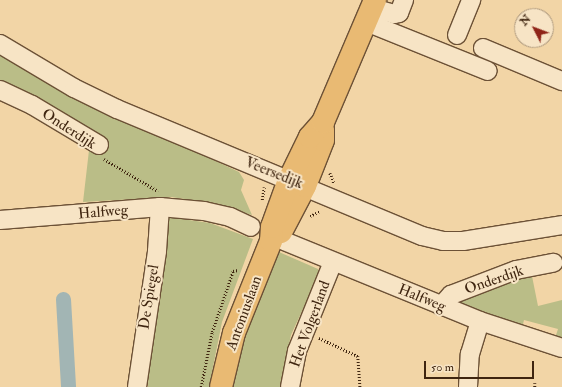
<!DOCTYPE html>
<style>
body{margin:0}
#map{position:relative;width:562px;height:387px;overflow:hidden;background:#f2d5a6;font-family:"IM FELL Double Pica",serif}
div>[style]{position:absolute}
.green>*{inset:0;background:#babd87}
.canal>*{height:15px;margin:-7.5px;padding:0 7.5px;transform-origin:7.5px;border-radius:7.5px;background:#a2b5b4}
.path>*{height:2.5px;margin-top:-1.25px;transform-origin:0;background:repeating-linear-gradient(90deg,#3f2510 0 1px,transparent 0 3px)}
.roads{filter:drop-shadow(1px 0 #6c5136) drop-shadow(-1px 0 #6c5136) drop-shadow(0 1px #6c5136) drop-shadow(0 -1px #6c5136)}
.minor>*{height:18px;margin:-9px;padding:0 9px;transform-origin:9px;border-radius:9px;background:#f7e4c5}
.major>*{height:22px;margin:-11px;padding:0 11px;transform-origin:11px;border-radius:11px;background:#e9ba73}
span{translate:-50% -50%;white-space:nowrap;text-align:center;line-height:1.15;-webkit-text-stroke:4px #f7e4c5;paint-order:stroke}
.street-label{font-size:15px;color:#3f2510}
.north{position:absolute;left:514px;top:8px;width:40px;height:40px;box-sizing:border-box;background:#f7e4c5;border:1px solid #ad987d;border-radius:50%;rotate:312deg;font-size:11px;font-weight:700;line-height:16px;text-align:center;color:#3f2510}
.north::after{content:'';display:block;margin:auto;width:14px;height:18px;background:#8f2418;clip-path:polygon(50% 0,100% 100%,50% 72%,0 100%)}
.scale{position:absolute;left:424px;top:361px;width:110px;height:18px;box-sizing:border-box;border:2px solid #3f2510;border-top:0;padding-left:5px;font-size:12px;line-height:14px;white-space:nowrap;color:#3f2510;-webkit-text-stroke:3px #f7e4c5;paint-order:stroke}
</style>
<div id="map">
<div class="green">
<i style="clip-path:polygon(0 48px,165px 137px,239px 172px,244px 180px,241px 190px,252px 215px,212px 203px,171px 197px,83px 202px,91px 133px,0 81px)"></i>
<i style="clip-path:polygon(168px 217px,210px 223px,253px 239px,222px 322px,209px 387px,148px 387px,149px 351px)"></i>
<i style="clip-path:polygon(279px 252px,318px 269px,319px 274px,291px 335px,280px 387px,232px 387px,239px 350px,255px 305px)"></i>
<i style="clip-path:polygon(531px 271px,538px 306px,562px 300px,562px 340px,555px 338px,558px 329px,524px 320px,522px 328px,458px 306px,460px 298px)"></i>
</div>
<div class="canal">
<i style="left:63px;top:299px;width:88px;rotate:86.7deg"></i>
</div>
<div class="path">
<i style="left:104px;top:159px;width:63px;rotate:30.7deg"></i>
<i style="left:330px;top:173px;width:11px;rotate:68deg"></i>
<i style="left:262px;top:200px;width:13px;rotate:-81deg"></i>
<i style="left:310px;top:216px;width:11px;rotate:-27deg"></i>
<i style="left:319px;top:338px;width:43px;rotate:24.8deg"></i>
<i style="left:358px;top:356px;width:31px;rotate:86deg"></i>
<i style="left:535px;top:383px;width:4px;rotate:90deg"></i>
<i style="left:201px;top:387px;width:56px;rotate:-78.7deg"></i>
<i style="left:212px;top:332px;width:65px;rotate:-71deg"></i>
<i style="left:233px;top:271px;width:5px;rotate:-11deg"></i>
</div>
<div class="roads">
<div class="minor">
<i style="left:372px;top:8px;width:23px;rotate:15deg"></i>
<i style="left:394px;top:14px;width:5px;rotate:-11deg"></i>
<i style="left:399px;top:13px;width:14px;rotate:-69deg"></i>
<i style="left:366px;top:22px;width:131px;rotate:21.9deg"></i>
<i style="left:457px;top:35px;width:38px;rotate:-68deg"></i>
<i style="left:0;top:44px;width:86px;rotate:30.7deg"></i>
<i style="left:74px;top:88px;width:48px;rotate:26deg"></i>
<i style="left:117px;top:109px;width:330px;rotate:22.6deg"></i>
<i style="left:422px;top:236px;width:22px;rotate:13deg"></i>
<i style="left:443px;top:241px;width:20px"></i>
<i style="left:463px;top:241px;width:100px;rotate:-9.2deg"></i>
<i style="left:483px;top:48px;width:86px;rotate:22.7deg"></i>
<i style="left:0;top:90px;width:35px;rotate:25deg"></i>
<i style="left:32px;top:105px;width:78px;rotate:30.8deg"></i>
<i style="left:0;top:220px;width:161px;rotate:-4.6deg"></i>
<i style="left:160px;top:207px;width:44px;rotate:5.2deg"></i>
<i style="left:204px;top:211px;width:27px;rotate:13deg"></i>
<i style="left:230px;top:217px;width:23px;rotate:25deg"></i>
<i style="left:284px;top:241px;width:212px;rotate:22.2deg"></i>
<i style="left:480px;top:321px;width:86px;rotate:18.2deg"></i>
<i style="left:441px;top:306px;width:15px;rotate:-48deg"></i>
<i style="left:451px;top:295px;width:70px;rotate:-21deg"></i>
<i style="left:516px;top:270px;width:38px;rotate:-11deg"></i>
<i style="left:137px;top:387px;width:137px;rotate:-81.6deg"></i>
<i style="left:157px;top:251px;width:44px;rotate:-86.1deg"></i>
<i style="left:290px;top:387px;width:37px;rotate:-79deg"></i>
<i style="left:297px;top:351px;width:96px;rotate:-68deg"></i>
<i style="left:468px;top:387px;width:33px;rotate:-87deg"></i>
<i style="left:470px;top:354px;width:34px;rotate:-73deg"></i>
</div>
<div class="major">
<i style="left:281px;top:232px;width:52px;rotate:-62.4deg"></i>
<i style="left:305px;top:186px;width:49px;rotate:-68.6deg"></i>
<i style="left:323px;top:140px;width:10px;rotate:-90deg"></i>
<i style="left:221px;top:387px;width:56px;rotate:-76.5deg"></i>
<i style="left:234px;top:333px;width:99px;rotate:-68.1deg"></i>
<i style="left:271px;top:241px;width:14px;rotate:-86deg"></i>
<i style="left:272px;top:227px;width:50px;rotate:-70.1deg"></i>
<i style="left:289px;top:180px;width:48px;rotate:-64deg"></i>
<i style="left:310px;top:137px;width:20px;rotate:-49deg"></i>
<i style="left:323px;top:122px;width:133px;rotate:-66.9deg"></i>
</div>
</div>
<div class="street-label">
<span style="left:69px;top:129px;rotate:33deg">Onderdijk</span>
<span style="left:274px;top:173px;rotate:22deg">Veersedijk</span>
<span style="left:103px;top:212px;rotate:-5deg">Halfweg</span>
<span style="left:494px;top:280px;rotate:-19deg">Onderdijk</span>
<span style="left:149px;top:297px;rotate:-81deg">De Spiegel</span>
<span style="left:422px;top:298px;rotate:22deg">Halfweg</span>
<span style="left:244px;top:313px;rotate:-70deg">Antoniuslaan</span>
<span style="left:310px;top:324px;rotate:-70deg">Het Volgerland</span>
</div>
<div class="north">N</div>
<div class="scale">50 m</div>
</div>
